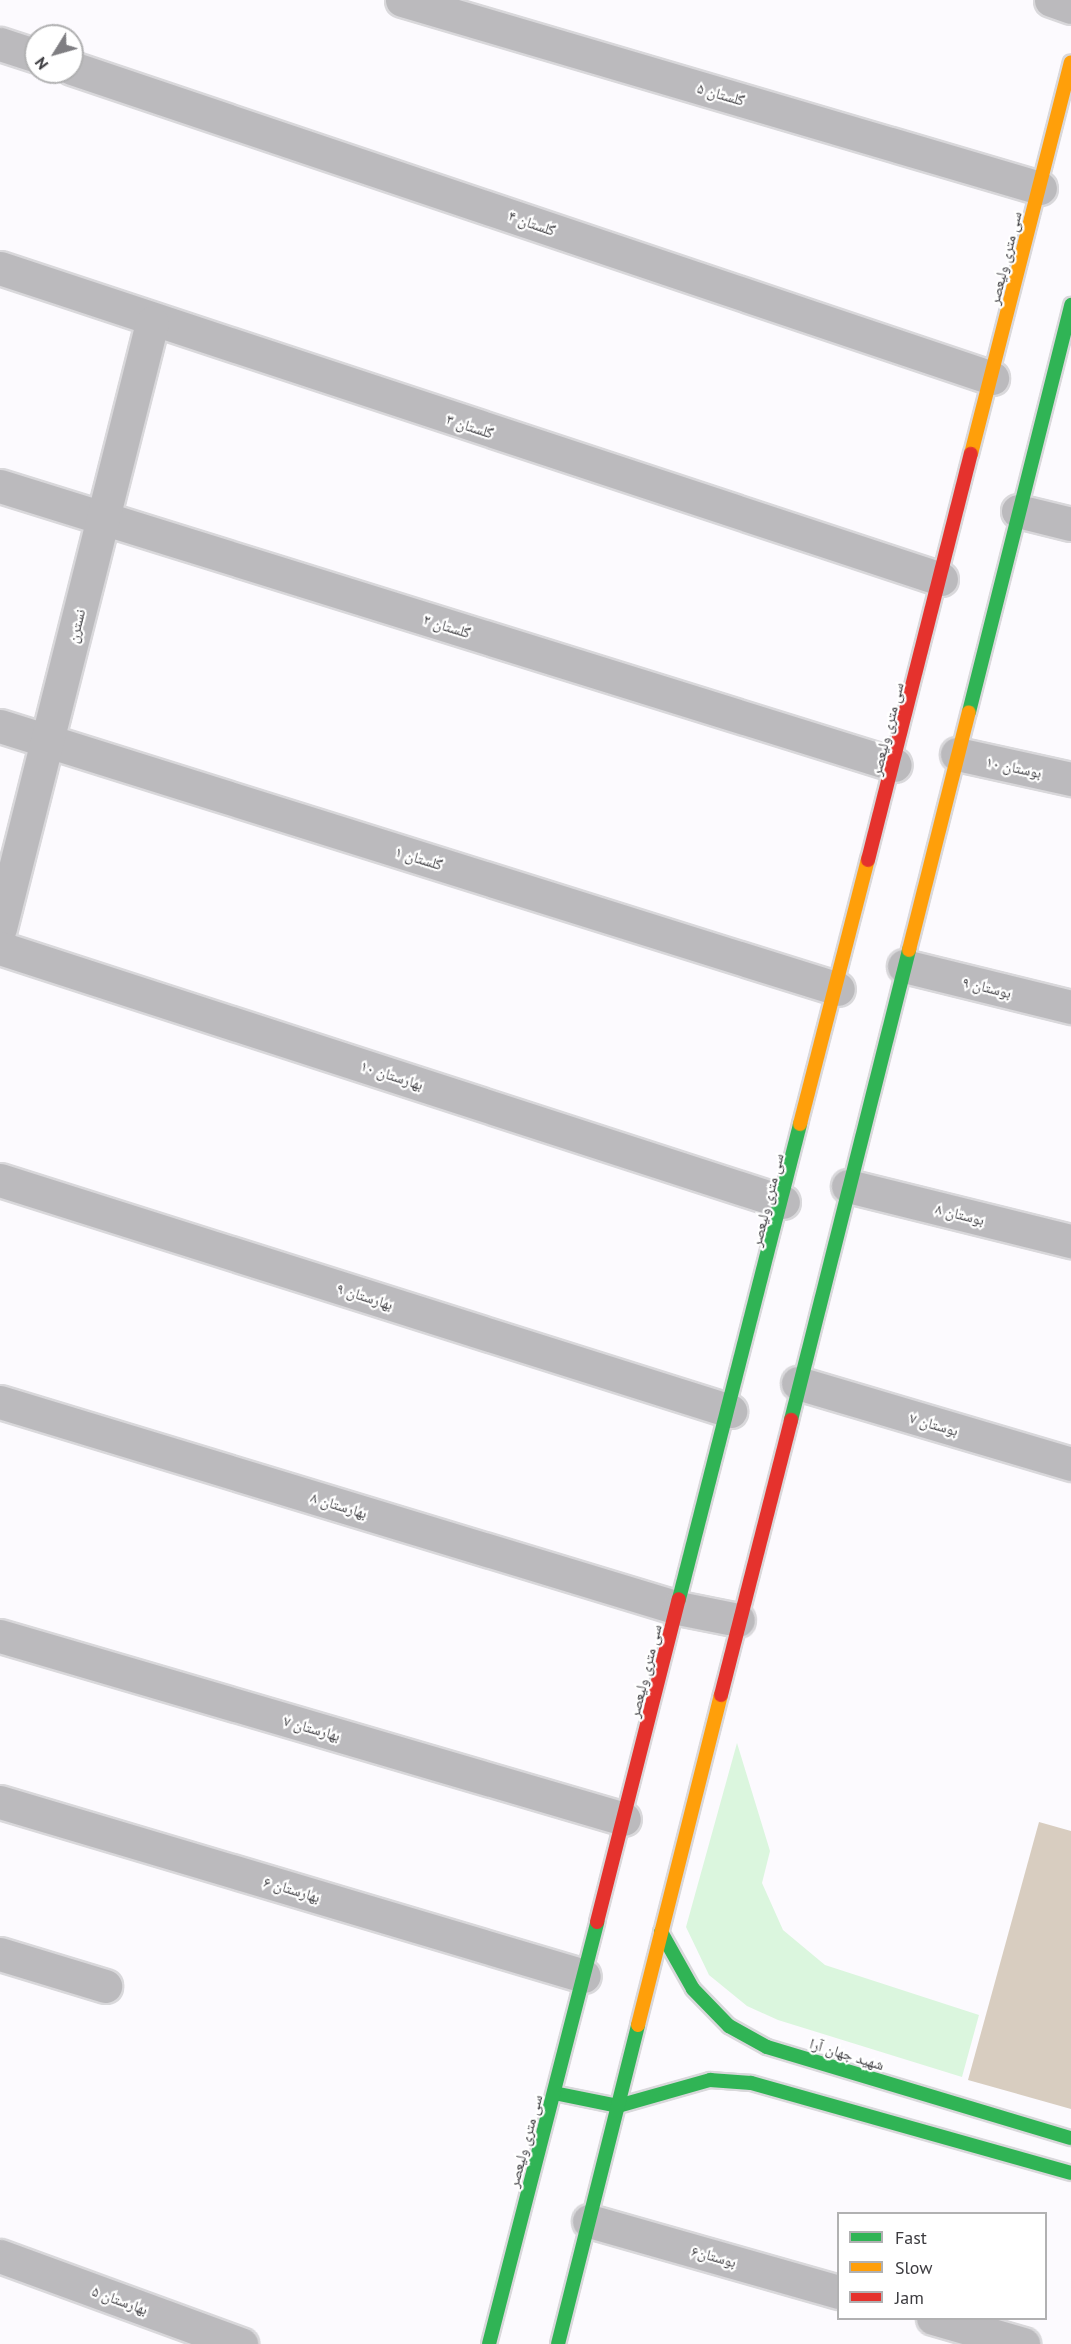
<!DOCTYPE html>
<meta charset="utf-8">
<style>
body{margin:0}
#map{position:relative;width:1071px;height:2344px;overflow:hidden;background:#fcfafe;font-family:"PT Sans","Noto Naskh Arabic",sans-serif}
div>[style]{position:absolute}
.green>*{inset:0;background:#dbf6de}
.building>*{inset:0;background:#d8cdc0}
.roads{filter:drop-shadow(2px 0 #d9d8db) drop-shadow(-2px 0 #d9d8db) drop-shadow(0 2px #d9d8db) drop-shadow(0 -2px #d9d8db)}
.street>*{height:33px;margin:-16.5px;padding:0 16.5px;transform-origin:16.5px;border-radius:16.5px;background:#bbbabd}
.fast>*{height:14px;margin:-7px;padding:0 7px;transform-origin:7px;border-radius:7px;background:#30b455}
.slow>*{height:14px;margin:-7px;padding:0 7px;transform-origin:7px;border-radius:7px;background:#ff9f0a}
.jam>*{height:14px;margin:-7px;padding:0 7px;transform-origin:7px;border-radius:7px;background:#e5322d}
span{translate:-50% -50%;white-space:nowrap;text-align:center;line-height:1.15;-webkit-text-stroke:4.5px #fff;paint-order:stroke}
.street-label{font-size:15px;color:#3c3b3f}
.legend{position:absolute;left:837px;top:2212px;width:210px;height:108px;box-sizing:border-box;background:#fff;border:2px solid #b1b1b2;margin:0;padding:8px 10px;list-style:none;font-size:18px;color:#3c3b3f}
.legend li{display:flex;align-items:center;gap:12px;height:30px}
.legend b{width:30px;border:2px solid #b1b1b2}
.north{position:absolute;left:24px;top:24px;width:60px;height:60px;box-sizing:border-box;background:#fff;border:2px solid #b1b1b2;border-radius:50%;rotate:233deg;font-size:16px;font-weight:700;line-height:24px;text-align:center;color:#3c3b3f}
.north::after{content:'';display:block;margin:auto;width:21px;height:27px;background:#7f7e82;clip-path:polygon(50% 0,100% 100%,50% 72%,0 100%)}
</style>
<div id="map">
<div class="green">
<i style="clip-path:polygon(737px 1743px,770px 1851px,762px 1883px,783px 1930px,825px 1965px,979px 2015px,962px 2077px,778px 2020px,747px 2006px,709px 1975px,686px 1927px)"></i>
</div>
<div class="building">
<i style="clip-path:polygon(1039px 1822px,1071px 1831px,1071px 2109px,968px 2080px)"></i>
</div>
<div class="roads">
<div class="street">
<i style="left:402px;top:0;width:665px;rotate:16.42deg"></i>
<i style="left:1051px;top:0;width:21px;rotate:19deg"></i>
<i style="left:0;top:44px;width:38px;rotate:18deg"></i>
<i style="left:72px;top:68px;width:971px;rotate:18.62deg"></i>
<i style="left:0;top:268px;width:991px;rotate:18.29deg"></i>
<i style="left:0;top:486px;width:937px;rotate:17.31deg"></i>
<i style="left:1018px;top:511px;width:55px;rotate:13.8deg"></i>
<i style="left:0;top:726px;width:878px;rotate:17.42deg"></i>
<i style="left:957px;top:754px;width:117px;rotate:12.4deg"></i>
<i style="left:0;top:928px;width:624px;rotate:-75.9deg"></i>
<i style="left:0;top:948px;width:823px;rotate:17.97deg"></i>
<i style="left:904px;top:966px;width:172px;rotate:13.8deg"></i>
<i style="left:0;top:1180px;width:766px;rotate:17.56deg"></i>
<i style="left:848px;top:1186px;width:230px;rotate:13.9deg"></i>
<i style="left:798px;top:1383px;width:285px;rotate:16.5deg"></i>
<i style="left:0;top:1402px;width:709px;rotate:16.9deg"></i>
<i style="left:678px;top:1608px;width:61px;rotate:11.3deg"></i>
<i style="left:0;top:1636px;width:650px;rotate:16.34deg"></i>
<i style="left:0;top:1802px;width:609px;rotate:16.59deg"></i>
<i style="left:0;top:1954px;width:110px;rotate:16.9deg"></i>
<i style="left:589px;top:2221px;width:259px;rotate:15.9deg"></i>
<i style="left:0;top:2256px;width:257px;rotate:20.1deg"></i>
<i style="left:933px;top:2318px;width:94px;rotate:16.1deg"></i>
</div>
<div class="fast">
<i style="left:969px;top:712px;width:420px;rotate:-75.9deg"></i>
<i style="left:791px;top:1420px;width:485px;rotate:-75.9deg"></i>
<i style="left:679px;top:1599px;width:490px;rotate:-75.7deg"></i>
<i style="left:661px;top:1932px;width:65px;rotate:60.7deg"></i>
<i style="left:693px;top:1989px;width:52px;rotate:45.8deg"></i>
<i style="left:729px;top:2026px;width:43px;rotate:28.9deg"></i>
<i style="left:767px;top:2047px;width:317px;rotate:16.7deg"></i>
<i style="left:554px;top:2093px;width:65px;rotate:11.5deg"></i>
<i style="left:618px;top:2106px;width:96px;rotate:-15.8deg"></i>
<i style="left:710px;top:2080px;width:41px;rotate:4.2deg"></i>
<i style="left:751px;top:2083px;width:332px;rotate:15.7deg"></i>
<i style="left:489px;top:2344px;width:436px;rotate:-75.6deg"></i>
<i style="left:558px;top:2344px;width:329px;rotate:-75.9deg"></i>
</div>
<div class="slow">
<i style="left:971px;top:454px;width:404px;rotate:-75.7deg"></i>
<i style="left:909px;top:950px;width:245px;rotate:-75.9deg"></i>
<i style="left:800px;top:1124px;width:273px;rotate:-75.6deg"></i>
<i style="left:638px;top:2025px;width:340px;rotate:-75.9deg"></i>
</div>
<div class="jam">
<i style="left:868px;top:860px;width:419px;rotate:-75.8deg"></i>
<i style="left:721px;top:1695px;width:284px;rotate:-75.7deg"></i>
<i style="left:597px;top:1922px;width:333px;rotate:-75.8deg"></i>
</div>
</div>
<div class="street-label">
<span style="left:721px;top:94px;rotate:16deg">گلستان ۵</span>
<span style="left:532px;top:223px;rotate:19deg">گلستان ۴</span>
<span style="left:1005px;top:258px;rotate:-76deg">سی متری ولیعصر</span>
<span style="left:470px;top:426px;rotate:18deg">گلستان ۳</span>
<span style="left:76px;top:626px;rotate:-76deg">نسترن</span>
<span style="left:447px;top:626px;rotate:17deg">گلستان ۲</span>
<span style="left:887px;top:729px;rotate:-76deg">سی متری ولیعصر</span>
<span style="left:1014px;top:767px;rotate:12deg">بوستان ۱۰</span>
<span style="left:419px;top:858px;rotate:17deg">گلستان ۱</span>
<span style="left:987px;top:987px;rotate:14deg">بوستان ۹</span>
<span style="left:392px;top:1075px;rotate:18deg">بهارستان ۱۰</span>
<span style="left:767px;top:1200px;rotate:-76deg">سی متری ولیعصر</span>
<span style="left:960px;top:1214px;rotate:14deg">بوستان ۸</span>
<span style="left:365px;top:1296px;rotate:18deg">بهارستان ۹</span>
<span style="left:934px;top:1424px;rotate:16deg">بوستان ۷</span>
<span style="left:339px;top:1505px;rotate:17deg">بهارستان ۸</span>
<span style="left:645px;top:1671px;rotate:-76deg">سی متری ولیعصر</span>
<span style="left:312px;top:1728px;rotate:16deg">بهارستان ۷</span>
<span style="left:292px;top:1889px;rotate:17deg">بهارستان ۶</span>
<span style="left:847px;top:2054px;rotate:17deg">شهید جهان آرا</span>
<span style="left:525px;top:2141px;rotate:-75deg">سی متری ولیعصر</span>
<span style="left:714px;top:2256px;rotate:16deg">بوستان۶</span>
<span style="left:120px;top:2300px;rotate:20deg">بهارستان ۵</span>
</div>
<ul class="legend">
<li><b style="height:8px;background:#30b455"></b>Fast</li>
<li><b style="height:8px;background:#ff9f0a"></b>Slow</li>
<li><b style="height:8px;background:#e5322d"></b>Jam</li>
</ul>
<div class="north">N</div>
</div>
